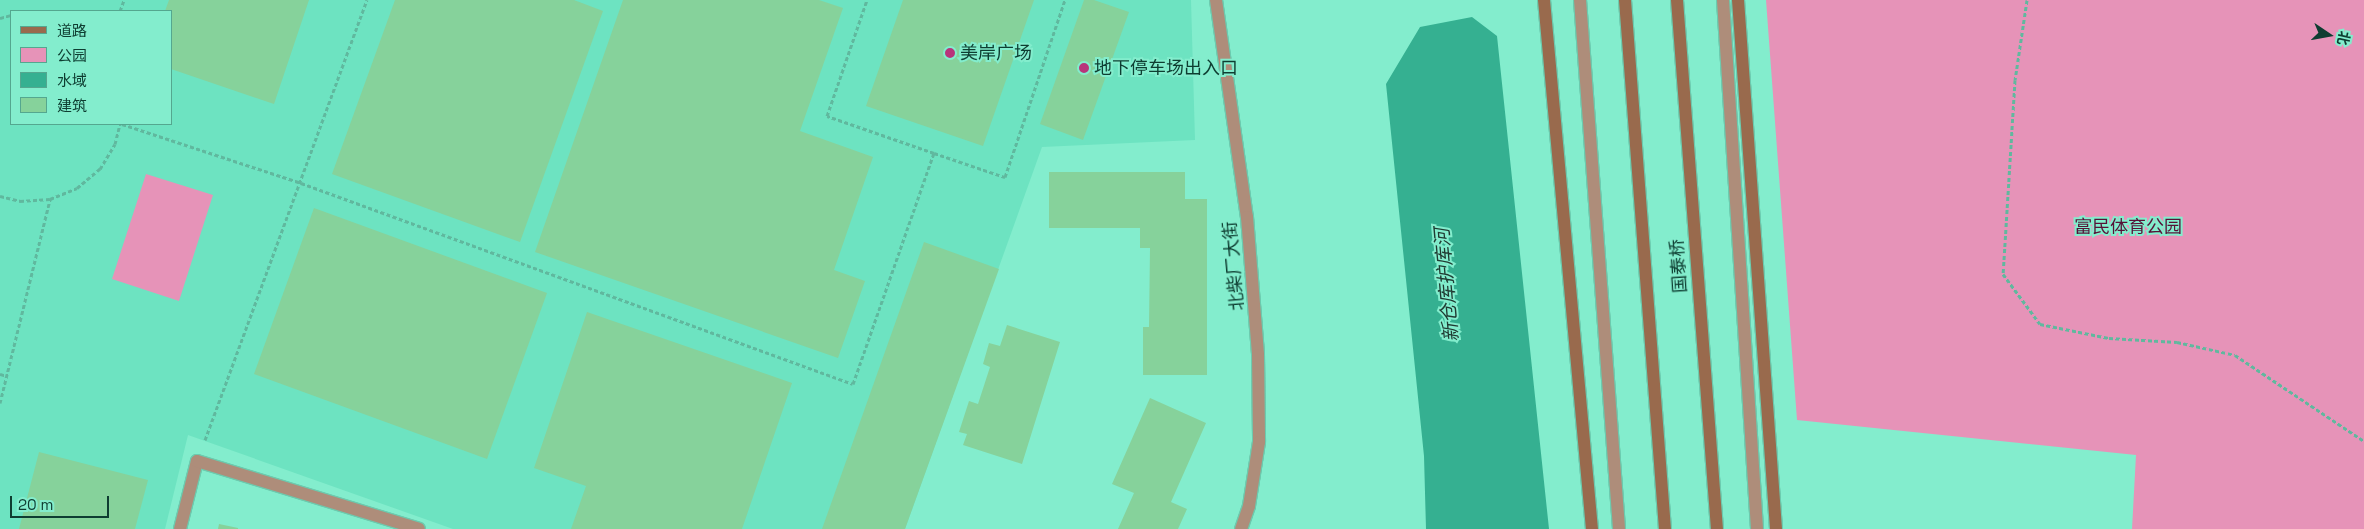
<!DOCTYPE html>
<meta charset="utf-8">
<style>
body{margin:0}
#map{position:relative;width:2364px;height:529px;overflow:hidden;background:#83edcd;font-family:"Space Grotesk","Noto Sans SC",sans-serif}
div>[style]{position:absolute}
.built>*{inset:0;background:#6de3c1}
.green>*{inset:0;background:#e693b8}
.water>*{inset:0;background:#35b091}
.building>*{inset:0;background:#86d29b}
.path>*{height:3px;margin-top:-1.5px;transform-origin:0;background:repeating-linear-gradient(90deg,#60b89e 0 4px,transparent 0 6.5px)}
.roads{filter:drop-shadow(1px 0 #6ccaae) drop-shadow(-1px 0 #6ccaae) drop-shadow(0 1px #6ccaae) drop-shadow(0 -1px #6ccaae)}
.lane>*{height:12px;margin:-6px;padding:0 6px;transform-origin:6px;border-radius:6px;background:#ae8d7a}
.street>*{height:12px;margin:-6px;padding:0 6px;transform-origin:6px;border-radius:6px;background:#ae8d7a}
.secondary>*{height:12px;margin:-6px;padding:0 6px;transform-origin:6px;border-radius:6px;background:#996a4d}
.dots>*{width:14px;height:14px;translate:-50% -50%;box-sizing:border-box;border:2px solid #83edcd;border-radius:50%}
span{translate:-50% -50%;white-space:nowrap;text-align:center;line-height:1.15;-webkit-text-stroke:4px #83edcd;paint-order:stroke}
.poi-label{font-size:18px;color:#0e3d31}
.left{translate:0 -50%;text-align:left}
.park-label{font-size:18px;color:#561237}
.street-label{font-size:18px;color:#0e3d31}
.water-label{font-size:19px;color:#203a32;font-style:italic}
.legend{position:absolute;left:10px;top:10px;width:162px;height:115px;box-sizing:border-box;background:#83edcd;border:1px solid #54a78f;margin:0;padding:6px 9px;list-style:none;font-size:15px;color:#0e3d31}
.legend li{display:flex;align-items:center;gap:10px;height:25px}
.legend b{width:25px;border:1px solid #54a78f}
.north{position:absolute;left:2304px;top:10px;width:50px;height:50px;-webkit-text-stroke:4px #83edcd;paint-order:stroke;rotate:102deg;font-size:14px;font-weight:700;line-height:20px;text-align:center;color:#0e3d31}
.north::after{content:'';display:block;margin:auto;width:18px;height:22px;background:#0e3d31;clip-path:polygon(50% 0,100% 100%,50% 72%,0 100%)}
.scale{position:absolute;left:10px;top:496px;width:99px;height:22px;box-sizing:border-box;border:2px solid #0e3d31;border-top:0;padding-left:6px;font-size:15px;line-height:18px;white-space:nowrap;color:#0e3d31;-webkit-text-stroke:4px #83edcd;paint-order:stroke}
</style>
<div id="map">
<div class="built">
<i style="clip-path:polygon(evenodd,0 0,1191px 0,1195px 140px,1042px 147px,905px 529px,453px 529px,188px 435px,165px 529px,0 529px,0 0,11px 11px,171px 11px,171px 124px,11px 124px,11px 11px)"></i>
</div>
<div class="green">
<i style="clip-path:polygon(1766px 0,2364px 0,2364px 529px,2132px 529px,2136px 455px,1797px 420px)"></i>
<i style="clip-path:polygon(146px 174px,213px 195px,179px 301px,112px 279px)"></i>
</div>
<div class="water">
<i style="clip-path:polygon(1472px 17px,1497px 36px,1549px 529px,1426px 529px,1424px 456px,1386px 84px,1420px 27px)"></i>
</div>
<div class="building">
<i style="clip-path:polygon(169px 0,309px 0,274px 104px,171px 69px,171px 11px,165px 11px)"></i>
<i style="clip-path:polygon(395px 0,574px 0,603px 11px,520px 242px,332px 174px)"></i>
<i style="clip-path:polygon(623px 0,819px 0,843px 8px,800px 131px,873px 157px,834px 270px,865px 281px,838px 358px,535px 252px)"></i>
<i style="clip-path:polygon(903px 0,1034px 0,983px 146px,866px 106px)"></i>
<i style="clip-path:polygon(1084px 0,1094px 0,1129px 12px,1083px 140px,1040px 124px)"></i>
<i style="clip-path:polygon(1049px 172px,1185px 172px,1185px 199px,1207px 199px,1207px 375px,1143px 375px,1143px 327px,1149px 327px,1150px 248px,1140px 248px,1140px 228px,1049px 228px)"></i>
<i style="clip-path:polygon(314px 208px,547px 293px,487px 459px,254px 374px)"></i>
<i style="clip-path:polygon(924px 242px,999px 269px,905px 529px,822px 529px)"></i>
<i style="clip-path:polygon(587px 312px,792px 383px,742px 529px,571px 529px,586px 486px,534px 468px)"></i>
<i style="clip-path:polygon(1007px 325px,1060px 342px,1022px 464px,963px 445px,967px 434px,959px 432px,969px 401px,978px 404px,990px 367px,983px 364px,989px 343px,1000px 346px)"></i>
<i style="clip-path:polygon(1150px 398px,1206px 423px,1171px 502px,1187px 509px,1178px 529px,1118px 529px,1134px 493px,1112px 484px)"></i>
<i style="clip-path:polygon(39px 452px,148px 480px,135px 529px,19px 529px)"></i>
<i style="clip-path:polygon(219px 524px,238px 528px,238px 529px,218px 529px)"></i>
</div>
<div class="path">
<i style="left:2027px;top:0;width:81px;rotate:98.5deg"></i>
<i style="left:2015px;top:80px;width:194px;rotate:93.5deg"></i>
<i style="left:2003px;top:274px;width:62px;rotate:53.5deg"></i>
<i style="left:2040px;top:324px;width:70px;rotate:11.5deg"></i>
<i style="left:2109px;top:338px;width:68px;rotate:3.4deg"></i>
<i style="left:2177px;top:342px;width:59px;rotate:12.6deg"></i>
<i style="left:2235px;top:355px;width:155px;rotate:33.7deg"></i>
<i style="left:120px;top:11px;width:12px;rotate:-70deg"></i>
<i style="left:0;top:18px;width:11px;rotate:-15deg"></i>
<i style="left:122px;top:124px;width:188px;rotate:18.2deg"></i>
<i style="left:301px;top:183px;width:587px;rotate:20.01deg"></i>
<i style="left:853px;top:384px;width:245px;rotate:-70.7deg"></i>
<i style="left:934px;top:153px;width:113px;rotate:-160.9deg"></i>
<i style="left:827px;top:116px;width:123px;rotate:-71deg"></i>
<i style="left:934px;top:153px;width:75px;rotate:18.7deg"></i>
<i style="left:1005px;top:177px;width:187px;rotate:-71.3deg"></i>
<i style="left:0;top:196px;width:21px;rotate:14deg"></i>
<i style="left:20px;top:201px;width:30px;rotate:-4deg"></i>
<i style="left:50px;top:199px;width:29px;rotate:-22deg"></i>
<i style="left:77px;top:188px;width:30px;rotate:-40deg"></i>
<i style="left:100px;top:169px;width:29px;rotate:-59deg"></i>
<i style="left:115px;top:144px;width:21px;rotate:-76deg"></i>
<i style="left:0;top:374px;width:7px;rotate:16deg"></i>
<i style="left:0;top:403px;width:210px;rotate:-76.2deg"></i>
<i style="left:205px;top:440px;width:469px;rotate:-69.8deg"></i>
</div>
<div class="roads">
<div class="lane">
<i style="left:1580px;top:0;width:530px;rotate:85.78deg"></i>
<i style="left:1723px;top:0;width:530px;rotate:86.32deg"></i>
</div>
<div class="street">
<i style="left:1216px;top:0;width:219px;rotate:81.9deg"></i>
<i style="left:1247px;top:217px;width:138px;rotate:85.4deg"></i>
<i style="left:1258px;top:355px;width:87px;rotate:89.3deg"></i>
<i style="left:1259px;top:442px;width:65px;rotate:98.9deg"></i>
<i style="left:1249px;top:506px;width:24px;rotate:109deg"></i>
<i style="left:180px;top:529px;width:70px;rotate:-76deg"></i>
<i style="left:197px;top:461px;width:232px;rotate:17deg"></i>
</div>
<div class="secondary">
<i style="left:1544px;top:0;width:531px;rotate:84.82deg"></i>
<i style="left:1625px;top:0;width:531px;rotate:85.68deg"></i>
<i style="left:1677px;top:0;width:531px;rotate:85.68deg"></i>
<i style="left:1738px;top:0;width:530px;rotate:85.89deg"></i>
</div>
</div>
<div class="dots">
<i style="left:950px;top:53px;background:#b8347b"></i>
<i style="left:1084px;top:68px;background:#b8347b"></i>
</div>
<div class="poi-label">
<span class="left" style="left:960px;top:53px">美岸广场</span>
<span class="left" style="left:1094px;top:68px">地下停车场出入口</span>
</div>
<div class="park-label">
<span style="left:2128px;top:227px">富民体育公园</span>
</div>
<div class="street-label">
<span style="left:1234px;top:266px;rotate:-95deg">北柴厂大街</span>
<span style="left:1679px;top:266px;rotate:-94deg">国泰桥</span>
</div>
<div class="water-label">
<span style="left:1447px;top:285px;rotate:-95deg">新仓库护库河</span>
</div>
<ul class="legend">
<li><b style="height:6px;background:#996a4d"></b>道路</li>
<li><b style="height:14px;background:#e693b8"></b>公园</li>
<li><b style="height:14px;background:#35b091"></b>水域</li>
<li><b style="height:14px;background:#86d29b"></b>建筑</li>
</ul>
<div class="north">北</div>
<div class="scale">20 m</div>
</div>
